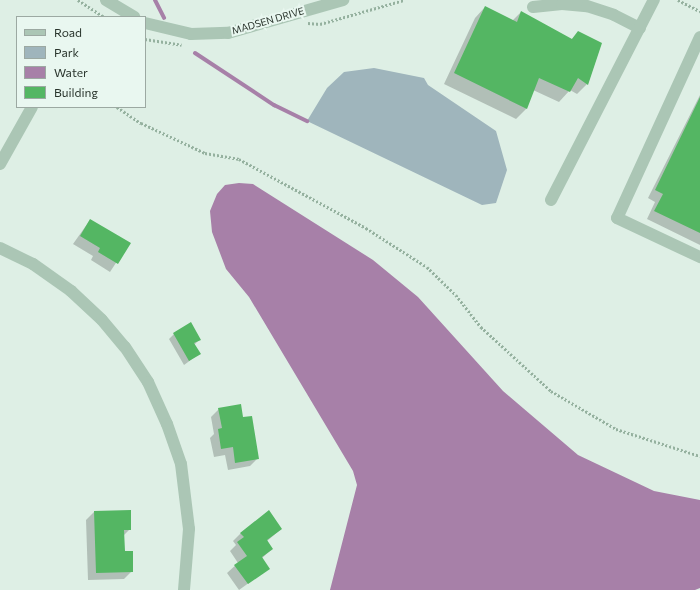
<!DOCTYPE html>
<style>
body{margin:0}
#map{position:relative;width:700px;height:590px;overflow:hidden;background:#deefe5;font-family:Commissioner,sans-serif}
div>[style]{position:absolute}
.green>*{inset:0;background:#9fb5bc}
.water>*{inset:0;background:#a780a8}
.shadow>*{inset:0;background:#0003}
.stream>*{height:4px;margin:-2px;padding:0 2px;transform-origin:2px;border-radius:2px;background:#a780a8}
.building>*{inset:0;background:#54b663}
.path>*{height:2.5px;margin-top:-1.25px;transform-origin:0;background:repeating-linear-gradient(90deg,#95b19f 0 2px,transparent 0 4px)}
.minor>*{height:12px;margin:-6px;padding:0 6px;transform-origin:6px;border-radius:6px;background:#abc6b5}
span{translate:-50% -50%;white-space:nowrap;text-align:center;line-height:1.15;-webkit-text-stroke:4px #e9f7f0;paint-order:stroke}
.street-label{font-size:10px;color:#29342c}
.legend{position:absolute;left:16px;top:16px;width:130px;height:92px;box-sizing:border-box;background:#e9f7f0;border:1px solid #9ca9a2;margin:0;padding:5px 7px;list-style:none;font-size:12px;color:#29342c}
.legend li{display:flex;align-items:center;gap:8px;height:20px}
.legend b{width:20px;border:1px solid #9ca9a2}
</style>
<div id="map">
<div class="green">
<i style="clip-path:polygon(374px 68px,424px 78px,428px 85px,496px 131px,507px 170px,496px 203px,482px 205px,307px 121px,327px 88px,344px 72px)"></i>
</div>
<div class="water">
<i style="clip-path:polygon(239px 183px,253px 184px,373px 260px,418px 297px,503px 391px,578px 455px,654px 491px,700px 500px,700px 588px,695px 590px,330px 590px,357px 485px,353px 471px,249px 297px,226px 269px,212px 232px,210px 211px,217px 194px,225px 185px)"></i>
</div>
<div class="shadow">
<i style="clip-path:polygon(485px 7px,512px 21px,521px 12px,571px 40px,578px 32px,587px 84px,577px 94px,570px 90px,559px 102px,533px 90px,526px 109px,516px 119px,444px 84px,475px 18px)"></i>
<i style="clip-path:polygon(700px 95px,700px 245px,647px 219px,655px 202px,648px 198px)"></i>
<i style="clip-path:polygon(90px 220px,129px 243px,110px 272px,91px 260px,93px 256px,73px 244px)"></i>
<i style="clip-path:polygon(174px 334px,200px 339px,194px 345px,199px 354px,184px 365px,169px 339px)"></i>
<i style="clip-path:polygon(219px 409px,258px 458px,250px 466px,228px 470px,225px 455px,214px 457px,210px 438px,214px 434px,211px 417px)"></i>
<i style="clip-path:polygon(94px 512px,130px 529px,123px 536px,124px 552px,132px 571px,124px 579px,88px 580px,86px 520px)"></i>
<i style="clip-path:polygon(281px 529px,266px 542px,272px 549px,261px 559px,268px 569px,239px 590px,227px 573px,238px 563px,230px 551px,236px 545px,233px 541px,241px 533px)"></i>
</div>
<div class="stream">
<i style="left:155px;top:0;width:20px;rotate:63deg"></i>
<i style="left:195px;top:53px;width:95px;rotate:33.4deg"></i>
<i style="left:274px;top:105px;width:37px;rotate:26deg"></i>
</div>
<div class="building">
<i style="clip-path:polygon(485px 6px,517px 22px,521px 11px,572px 39px,578px 31px,602px 43px,588px 85px,578px 78px,570px 92px,539px 78px,527px 109px,454px 73px)"></i>
<i style="clip-path:polygon(700px 97px,700px 233px,654px 211px,663px 194px,655px 190px)"></i>
<i style="clip-path:polygon(90px 219px,131px 243px,118px 264px,98px 252px,100px 248px,80px 236px)"></i>
<i style="clip-path:polygon(191px 322px,201px 340px,194px 343px,201px 354px,189px 361px,173px 333px)"></i>
<i style="clip-path:polygon(241px 404px,243px 417px,252px 416px,259px 459px,235px 463px,233px 447px,221px 449px,218px 429px,222px 428px,218px 408px)"></i>
<i style="clip-path:polygon(131px 510px,131px 530px,124px 530px,125px 551px,133px 551px,133px 572px,96px 573px,94px 511px)"></i>
<i style="clip-path:polygon(269px 510px,282px 529px,267px 540px,273px 549px,262px 557px,270px 569px,248px 584px,234px 565px,247px 556px,237px 542px,244px 537px,240px 533px)"></i>
</div>
<div class="path">
<i style="left:78px;top:0;width:31px;rotate:33deg"></i>
<i style="left:678px;top:0;width:25px;rotate:27deg"></i>
<i style="left:308px;top:23px;width:12px;rotate:5deg"></i>
<i style="left:320px;top:24px;width:87px;rotate:-15.9deg"></i>
<i style="left:145px;top:39px;width:37px;rotate:9deg"></i>
<i style="left:117px;top:107px;width:29px;rotate:34deg"></i>
<i style="left:141px;top:123px;width:71px;rotate:25.1deg"></i>
<i style="left:205px;top:153px;width:35px;rotate:10deg"></i>
<i style="left:239px;top:159px;width:145px;rotate:28.5deg"></i>
<i style="left:366px;top:228px;width:72px;rotate:32.6deg"></i>
<i style="left:427px;top:267px;width:40px;rotate:44deg"></i>
<i style="left:456px;top:295px;width:41px;rotate:52deg"></i>
<i style="left:481px;top:327px;width:95px;rotate:42.4deg"></i>
<i style="left:551px;top:391px;width:75px;rotate:30.3deg"></i>
<i style="left:616px;top:429px;width:88px;rotate:17.8deg"></i>
</div>
<div class="minor">
<i style="left:106px;top:0;width:33px;rotate:31deg"></i>
<i style="left:533px;top:7px;width:29px;rotate:-6deg"></i>
<i style="left:562px;top:4px;width:25px;rotate:5deg"></i>
<i style="left:587px;top:6px;width:28px;rotate:18deg"></i>
<i style="left:614px;top:15px;width:29px;rotate:27deg"></i>
<i style="left:145px;top:23px;width:47px;rotate:13.4deg"></i>
<i style="left:191px;top:34px;width:37px;rotate:-2deg"></i>
<i style="left:228px;top:33px;width:120px;rotate:-16deg"></i>
<i style="left:700px;top:37px;width:199px;rotate:114.6deg"></i>
<i style="left:617px;top:218px;width:92px;rotate:25.2deg"></i>
<i style="left:0;top:164px;width:65px;rotate:-60.7deg"></i>
<i style="left:551px;top:200px;width:225px;rotate:-62.8deg"></i>
<i style="left:0;top:248px;width:37px;rotate:26deg"></i>
<i style="left:33px;top:264px;width:47px;rotate:35.4deg"></i>
<i style="left:71px;top:291px;width:42px;rotate:43.1deg"></i>
<i style="left:102px;top:320px;width:35px;rotate:50deg"></i>
<i style="left:125px;top:347px;width:42px;rotate:56.7deg"></i>
<i style="left:148px;top:382px;width:46px;rotate:65.7deg"></i>
<i style="left:167px;top:424px;width:42px;rotate:70.7deg"></i>
<i style="left:181px;top:464px;width:65px;rotate:83deg"></i>
<i style="left:189px;top:529px;width:61px;rotate:94.7deg"></i>
</div>
<div class="street-label">
<span style="left:268px;top:21px;rotate:-16deg">MADSEN DRIVE</span>
</div>
<ul class="legend">
<li><b style="height:5px;background:#abc6b5"></b>Road</li>
<li><b style="height:11px;background:#9fb5bc"></b>Park</li>
<li><b style="height:11px;background:#a780a8"></b>Water</li>
<li><b style="height:11px;background:#54b663"></b>Building</li>
</ul>
</div>
